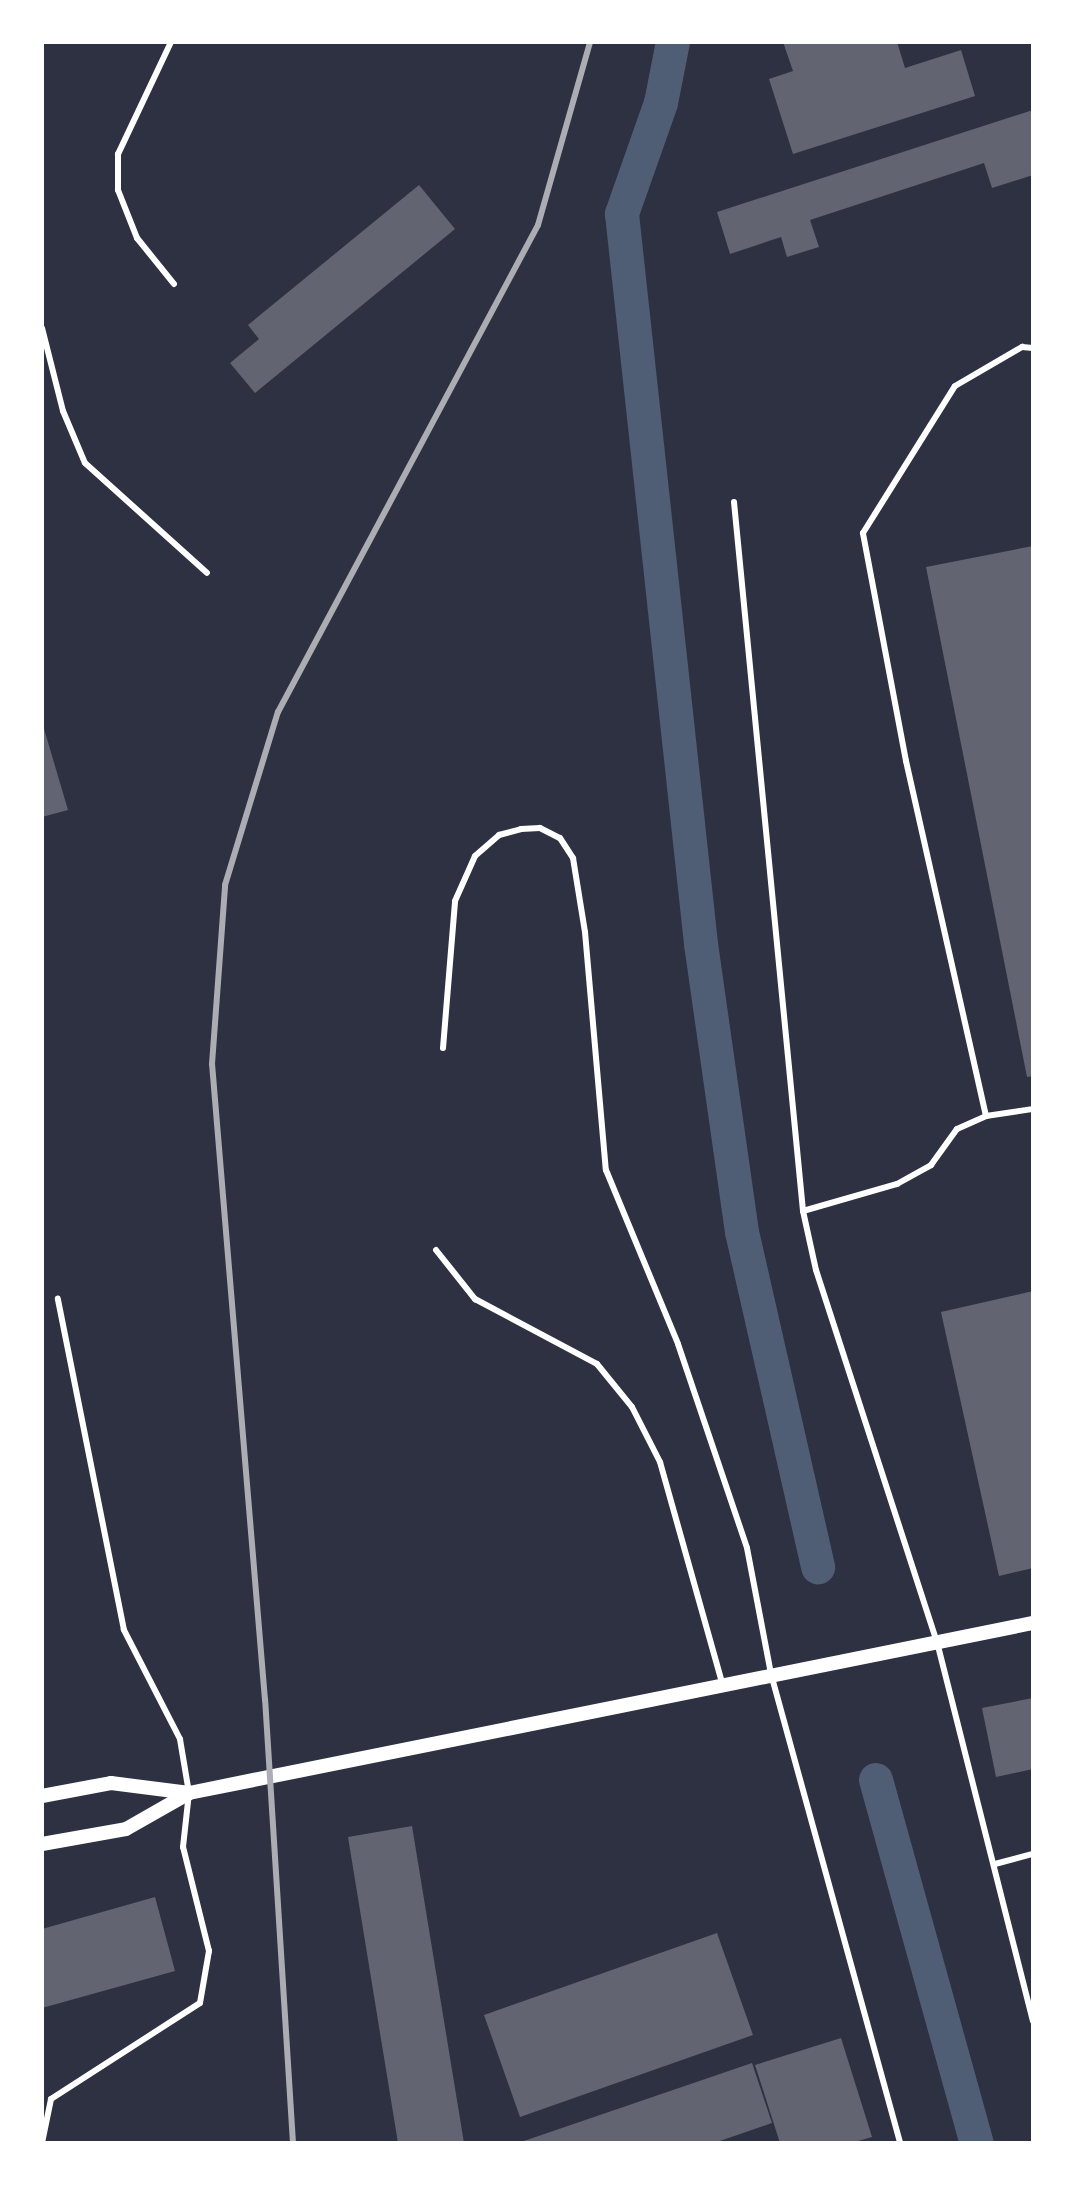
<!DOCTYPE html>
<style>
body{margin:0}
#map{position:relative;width:1075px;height:2185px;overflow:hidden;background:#2d3142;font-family:Lato,sans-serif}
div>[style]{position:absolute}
.canal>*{height:34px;margin:-17px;padding:0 17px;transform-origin:17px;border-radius:17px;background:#4f5d75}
.building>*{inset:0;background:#626471}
.service>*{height:6px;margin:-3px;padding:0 3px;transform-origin:3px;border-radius:3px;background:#fff}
.tertiary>*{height:14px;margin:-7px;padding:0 7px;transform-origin:7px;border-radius:7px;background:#fff}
.rail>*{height:6px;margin:-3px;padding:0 3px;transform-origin:3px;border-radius:3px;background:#abadb3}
span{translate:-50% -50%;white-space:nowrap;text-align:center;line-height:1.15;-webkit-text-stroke:8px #fff;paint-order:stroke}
.frame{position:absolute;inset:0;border:44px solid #fff;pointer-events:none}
</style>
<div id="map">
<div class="canal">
<i style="left:673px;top:42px;width:62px;rotate:101.1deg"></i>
<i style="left:661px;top:103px;width:118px;rotate:109.4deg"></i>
<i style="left:622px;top:214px;width:734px;rotate:83.82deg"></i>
<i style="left:701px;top:944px;width:291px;rotate:81.9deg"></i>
<i style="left:742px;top:1232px;width:344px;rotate:77.2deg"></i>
<i style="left:876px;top:1780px;width:377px;rotate:74.5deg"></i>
</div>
<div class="building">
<i style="clip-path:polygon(783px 42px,897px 42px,905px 68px,961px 50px,975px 96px,793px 154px,769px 79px,793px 71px)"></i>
<i style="clip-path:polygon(1033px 110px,1033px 175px,992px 188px,984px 163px,810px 220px,819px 247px,787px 257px,781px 237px,730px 254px,717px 212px)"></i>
<i style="clip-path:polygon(419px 185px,455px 229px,255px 393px,230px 363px,259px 339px,248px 325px)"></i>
<i style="clip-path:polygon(1033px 546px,1033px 1076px,1027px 1077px,926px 567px)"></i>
<i style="clip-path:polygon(42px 722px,68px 810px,42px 817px)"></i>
<i style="clip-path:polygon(1033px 1291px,1033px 1568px,999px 1576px,941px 1312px)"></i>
<i style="clip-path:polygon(1033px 1698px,1033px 1769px,996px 1777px,982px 1708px)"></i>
<i style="clip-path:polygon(412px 1826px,464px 2143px,398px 2143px,348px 1837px)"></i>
<i style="clip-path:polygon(155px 1897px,175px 1971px,42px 2008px,42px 1929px)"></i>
<i style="clip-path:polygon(717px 1933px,753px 2035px,520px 2117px,484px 2015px)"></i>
<i style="clip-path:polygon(841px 2038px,872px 2137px,851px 2143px,780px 2143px,755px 2065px)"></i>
<i style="clip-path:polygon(752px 2063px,772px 2123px,714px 2143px,518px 2143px)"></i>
</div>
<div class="service">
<i style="left:171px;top:42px;width:124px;rotate:115.3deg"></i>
<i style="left:118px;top:154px;width:36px;rotate:90deg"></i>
<i style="left:118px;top:190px;width:52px;rotate:68.4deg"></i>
<i style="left:137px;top:238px;width:59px;rotate:51.2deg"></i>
<i style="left:42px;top:328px;width:86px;rotate:75.8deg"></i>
<i style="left:63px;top:411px;width:56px;rotate:67.1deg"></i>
<i style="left:85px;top:463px;width:164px;rotate:42deg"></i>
<i style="left:734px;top:502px;width:712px;rotate:84.44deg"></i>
<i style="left:803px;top:1211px;width:60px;rotate:77.6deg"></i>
<i style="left:816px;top:1270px;width:391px;rotate:72deg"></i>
<i style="left:937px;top:1642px;width:391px;rotate:75.8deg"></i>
<i style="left:443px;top:1048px;width:147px;rotate:-85.3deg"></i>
<i style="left:455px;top:901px;width:49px;rotate:-66deg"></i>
<i style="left:475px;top:856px;width:32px;rotate:-41deg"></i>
<i style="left:499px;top:835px;width:23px;rotate:-15deg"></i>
<i style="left:521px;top:829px;width:19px;rotate:-3deg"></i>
<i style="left:540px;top:828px;width:22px;rotate:27deg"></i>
<i style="left:560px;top:838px;width:24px;rotate:57deg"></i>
<i style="left:573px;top:858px;width:75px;rotate:80.8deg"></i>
<i style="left:585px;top:932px;width:239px;rotate:85deg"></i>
<i style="left:606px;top:1170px;width:188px;rotate:67.5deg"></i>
<i style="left:678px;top:1344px;width:215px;rotate:71.3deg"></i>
<i style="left:747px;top:1548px;width:128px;rotate:79.2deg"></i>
<i style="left:771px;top:1674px;width:486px;rotate:74.6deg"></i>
<i style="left:986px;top:1116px;width:364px;rotate:-102.7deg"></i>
<i style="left:906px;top:761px;width:232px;rotate:-100.7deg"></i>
<i style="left:863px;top:533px;width:173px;rotate:-58deg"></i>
<i style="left:955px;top:386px;width:78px;rotate:-30.2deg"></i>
<i style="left:1022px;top:347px;width:11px;rotate:5deg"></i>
<i style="left:803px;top:1211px;width:98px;rotate:-16deg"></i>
<i style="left:897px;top:1184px;width:39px;rotate:-29deg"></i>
<i style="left:931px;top:1165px;width:44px;rotate:-54.2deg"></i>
<i style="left:957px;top:1129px;width:32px;rotate:-24deg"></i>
<i style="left:986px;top:1116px;width:48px;rotate:-8.5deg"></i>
<i style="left:436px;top:1250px;width:63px;rotate:51.5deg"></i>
<i style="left:475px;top:1299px;width:138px;rotate:28deg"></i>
<i style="left:597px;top:1364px;width:55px;rotate:50.9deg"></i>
<i style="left:632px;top:1407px;width:62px;rotate:63deg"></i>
<i style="left:660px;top:1462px;width:230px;rotate:74.3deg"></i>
<i style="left:995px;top:1864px;width:39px;rotate:-15deg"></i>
<i style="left:42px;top:2143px;width:45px;rotate:-78.4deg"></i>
<i style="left:51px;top:2099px;width:177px;rotate:-32.8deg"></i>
<i style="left:200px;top:2003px;width:53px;rotate:-80.2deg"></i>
<i style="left:209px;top:1951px;width:107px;rotate:-104deg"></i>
<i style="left:183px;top:1847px;width:54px;rotate:-83.7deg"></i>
<i style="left:189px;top:1793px;width:55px;rotate:-99.5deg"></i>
<i style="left:180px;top:1739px;width:123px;rotate:-117.2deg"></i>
<i style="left:124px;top:1630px;width:338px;rotate:-101.3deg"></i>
</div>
<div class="tertiary">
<i style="left:42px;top:1796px;width:70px;rotate:-10.7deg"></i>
<i style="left:111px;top:1783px;width:79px;rotate:7.3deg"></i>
<i style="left:42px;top:1844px;width:85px;rotate:-10.1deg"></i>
<i style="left:126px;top:1829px;width:73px;rotate:-29.7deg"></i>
<i style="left:189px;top:1793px;width:861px;rotate:-11.39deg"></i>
</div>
<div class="rail">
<i style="left:293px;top:2143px;width:444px;rotate:-93.6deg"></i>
<i style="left:265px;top:1700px;width:638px;rotate:-94.76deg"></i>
<i style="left:212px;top:1064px;width:179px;rotate:-85.8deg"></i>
<i style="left:225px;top:885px;width:181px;rotate:-73deg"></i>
<i style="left:278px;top:712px;width:552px;rotate:-61.9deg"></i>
<i style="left:538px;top:225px;width:190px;rotate:-74.1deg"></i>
</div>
<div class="frame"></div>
</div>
